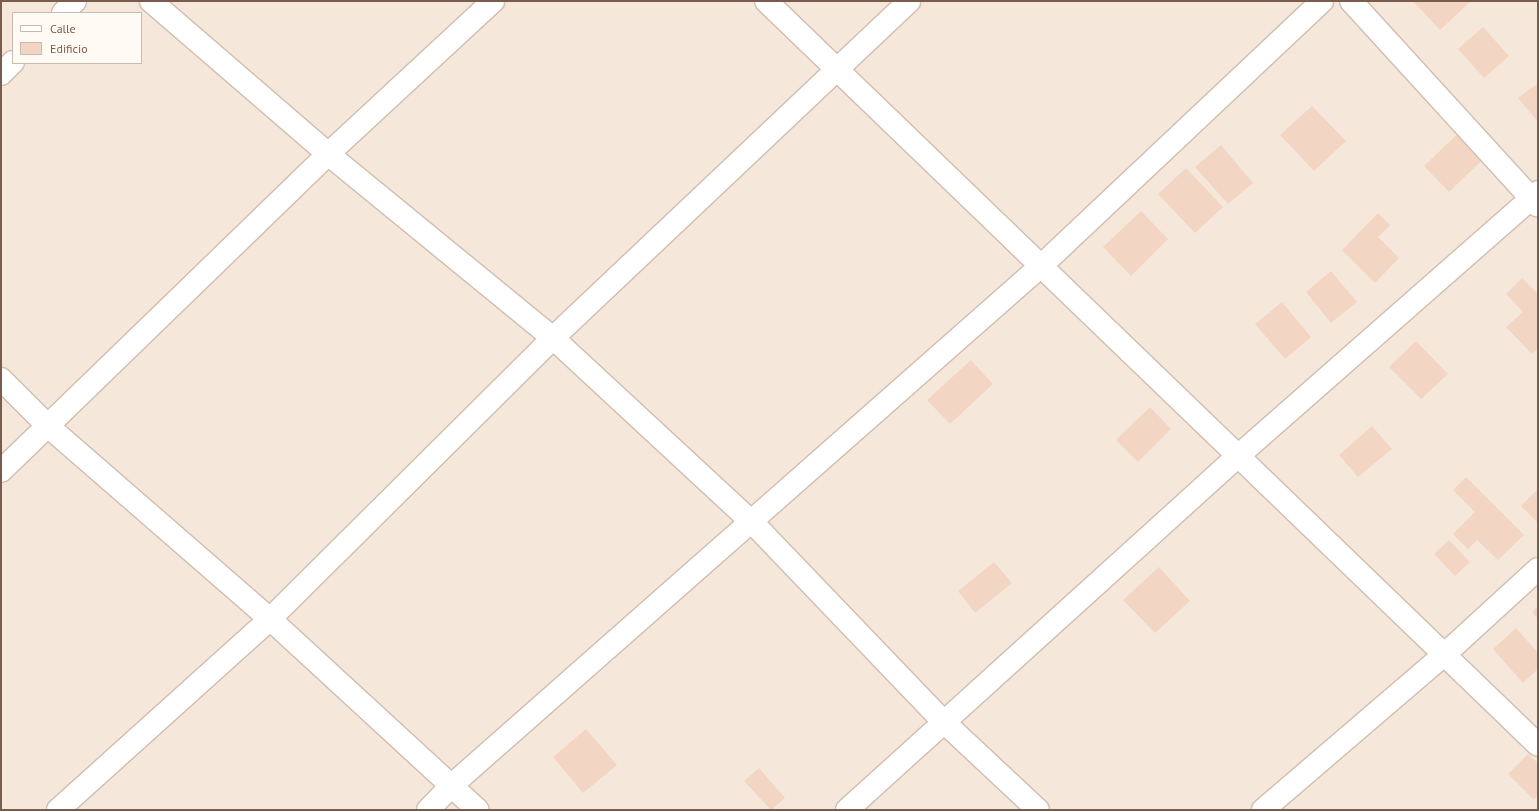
<!DOCTYPE html>
<style>
body{margin:0}
#map{position:relative;width:1539px;height:811px;overflow:hidden;background:#fdf6ec;font-family:"PT Sans",sans-serif}
div>[style]{position:absolute}
.residential>*{inset:0;background:#f5e8da}
.building>*{inset:0;background:#f3d5c3}
.roads{filter:drop-shadow(1px 0 #d1beb0) drop-shadow(-1px 0 #d1beb0) drop-shadow(0 1px #d1beb0) drop-shadow(0 -1px #d1beb0)}
.minor>*{height:22px;margin:-11px;padding:0 11px;transform-origin:11px;border-radius:11px;background:#fff}
span{translate:-50% -50%;white-space:nowrap;text-align:center;line-height:1.15;-webkit-text-stroke:3px #fffaf3;paint-order:stroke}
.frame{position:absolute;inset:0;border:2px solid #7a5c4d;pointer-events:none}
.legend{position:absolute;left:12px;top:12px;width:130px;height:52px;box-sizing:border-box;background:#fffaf3;border:1px solid #cabbb1;margin:0;padding:5px 7px;list-style:none;font-size:12px;color:#7a5c4d}
.legend li{display:flex;align-items:center;gap:8px;height:20px}
.legend b{width:20px;border:1px solid #cabbb1}
</style>
<div id="map">
<div class="residential">
<i style="clip-path:polygon(evenodd,1px 1px,1538px 1px,1538px 810px,1px 810px,1px 1px,13px 13px,141px 13px,141px 63px,13px 63px,13px 13px)"></i>
</div>
<div class="building">
<i style="clip-path:polygon(1413px 1px,1470px 1px,1470px 2px,1440px 30px)"></i>
<i style="clip-path:polygon(1483px 27px,1509px 56px,1484px 78px,1458px 49px)"></i>
<i style="clip-path:polygon(1538px 83px,1538px 122px,1518px 98px)"></i>
<i style="clip-path:polygon(1312px 106px,1346px 141px,1314px 171px,1280px 135px)"></i>
<i style="clip-path:polygon(1468px 124px,1493px 150px,1449px 192px,1424px 166px)"></i>
<i style="clip-path:polygon(1221px 145px,1253px 183px,1228px 204px,1195px 167px)"></i>
<i style="clip-path:polygon(1186px 168px,1223px 207px,1195px 233px,1158px 194px)"></i>
<i style="clip-path:polygon(1141px 211px,1168px 239px,1131px 276px,1103px 247px)"></i>
<i style="clip-path:polygon(1378px 213px,1390px 225px,1378px 237px,1399px 258px,1375px 283px,1342px 250px)"></i>
<i style="clip-path:polygon(1331px 271px,1357px 302px,1331px 323px,1306px 292px)"></i>
<i style="clip-path:polygon(1522px 278px,1538px 294px,1538px 348px,1532px 354px,1506px 327px,1523px 312px,1506px 294px)"></i>
<i style="clip-path:polygon(1282px 302px,1311px 337px,1285px 359px,1255px 324px)"></i>
<i style="clip-path:polygon(1416px 341px,1448px 374px,1421px 399px,1389px 367px)"></i>
<i style="clip-path:polygon(971px 360px,993px 384px,950px 424px,927px 400px)"></i>
<i style="clip-path:polygon(1150px 407px,1171px 429px,1138px 462px,1116px 440px)"></i>
<i style="clip-path:polygon(1372px 426px,1392px 449px,1358px 477px,1339px 455px)"></i>
<i style="clip-path:polygon(1466px 477px,1524px 535px,1498px 560px,1477px 540px,1468px 549px,1453px 534px,1475px 512px,1453px 490px)"></i>
<i style="clip-path:polygon(1538px 489px,1538px 523px,1521px 506px)"></i>
<i style="clip-path:polygon(1449px 540px,1470px 562px,1455px 576px,1434px 554px)"></i>
<i style="clip-path:polygon(994px 562px,1012px 583px,975px 613px,958px 591px)"></i>
<i style="clip-path:polygon(1159px 567px,1190px 601px,1155px 633px,1123px 600px)"></i>
<i style="clip-path:polygon(1538px 606px,1538px 619px,1532px 612px)"></i>
<i style="clip-path:polygon(1516px 628px,1538px 653px,1538px 669px,1523px 683px,1493px 649px)"></i>
<i style="clip-path:polygon(586px 729px,617px 765px,583px 793px,553px 757px)"></i>
<i style="clip-path:polygon(1528px 754px,1538px 763px,1538px 795px,1534px 800px,1508px 774px)"></i>
<i style="clip-path:polygon(759px 768px,785px 798px,771px 810px,744px 781px)"></i>
</div>
<div class="roads">
<div class="minor">
<i style="left:151px;top:1px;width:234px;rotate:40.8deg"></i>
<i style="left:328px;top:154px;width:291px;rotate:39.3deg"></i>
<i style="left:553px;top:338px;width:271px;rotate:42.8deg"></i>
<i style="left:752px;top:522px;width:279px;rotate:46.2deg"></i>
<i style="left:945px;top:723px;width:127px;rotate:43.1deg"></i>
<i style="left:766px;top:1px;width:1072px;rotate:43.94deg"></i>
<i style="left:1351px;top:1px;width:277px;rotate:47.6deg"></i>
<i style="left:63px;top:13px;width:17px;rotate:-45deg"></i>
<i style="left:1px;top:74px;width:17px;rotate:-45deg"></i>
<i style="left:1px;top:379px;width:68px;rotate:45deg"></i>
<i style="left:49px;top:427px;width:293px;rotate:41deg"></i>
<i style="left:270px;top:619px;width:282px;rotate:42.6deg"></i>
<i style="left:1px;top:471px;width:455px;rotate:-44.1deg"></i>
<i style="left:328px;top:154px;width:225px;rotate:-42.8deg"></i>
<i style="left:58px;top:810px;width:285px;rotate:-42deg"></i>
<i style="left:270px;top:619px;width:399px;rotate:-44.8deg"></i>
<i style="left:553px;top:338px;width:490px;rotate:-43.4deg"></i>
<i style="left:428px;top:810px;width:35px;rotate:-46deg"></i>
<i style="left:452px;top:785px;width:785px;rotate:-41.39deg"></i>
<i style="left:1041px;top:266px;width:386px;rotate:-43.3deg"></i>
<i style="left:847px;top:810px;width:527px;rotate:-42.16deg"></i>
<i style="left:1238px;top:456px;width:400px;rotate:-41.3deg"></i>
<i style="left:1263px;top:810px;width:238px;rotate:-40.6deg"></i>
<i style="left:1444px;top:655px;width:127px;rotate:-42.5deg"></i>
</div>
</div>
<div class="frame"></div>
<ul class="legend">
<li><b style="height:5px;background:#fff"></b>Calle</li>
<li><b style="height:11px;background:#f3d5c3"></b>Edificio</li>
</ul>
</div>
